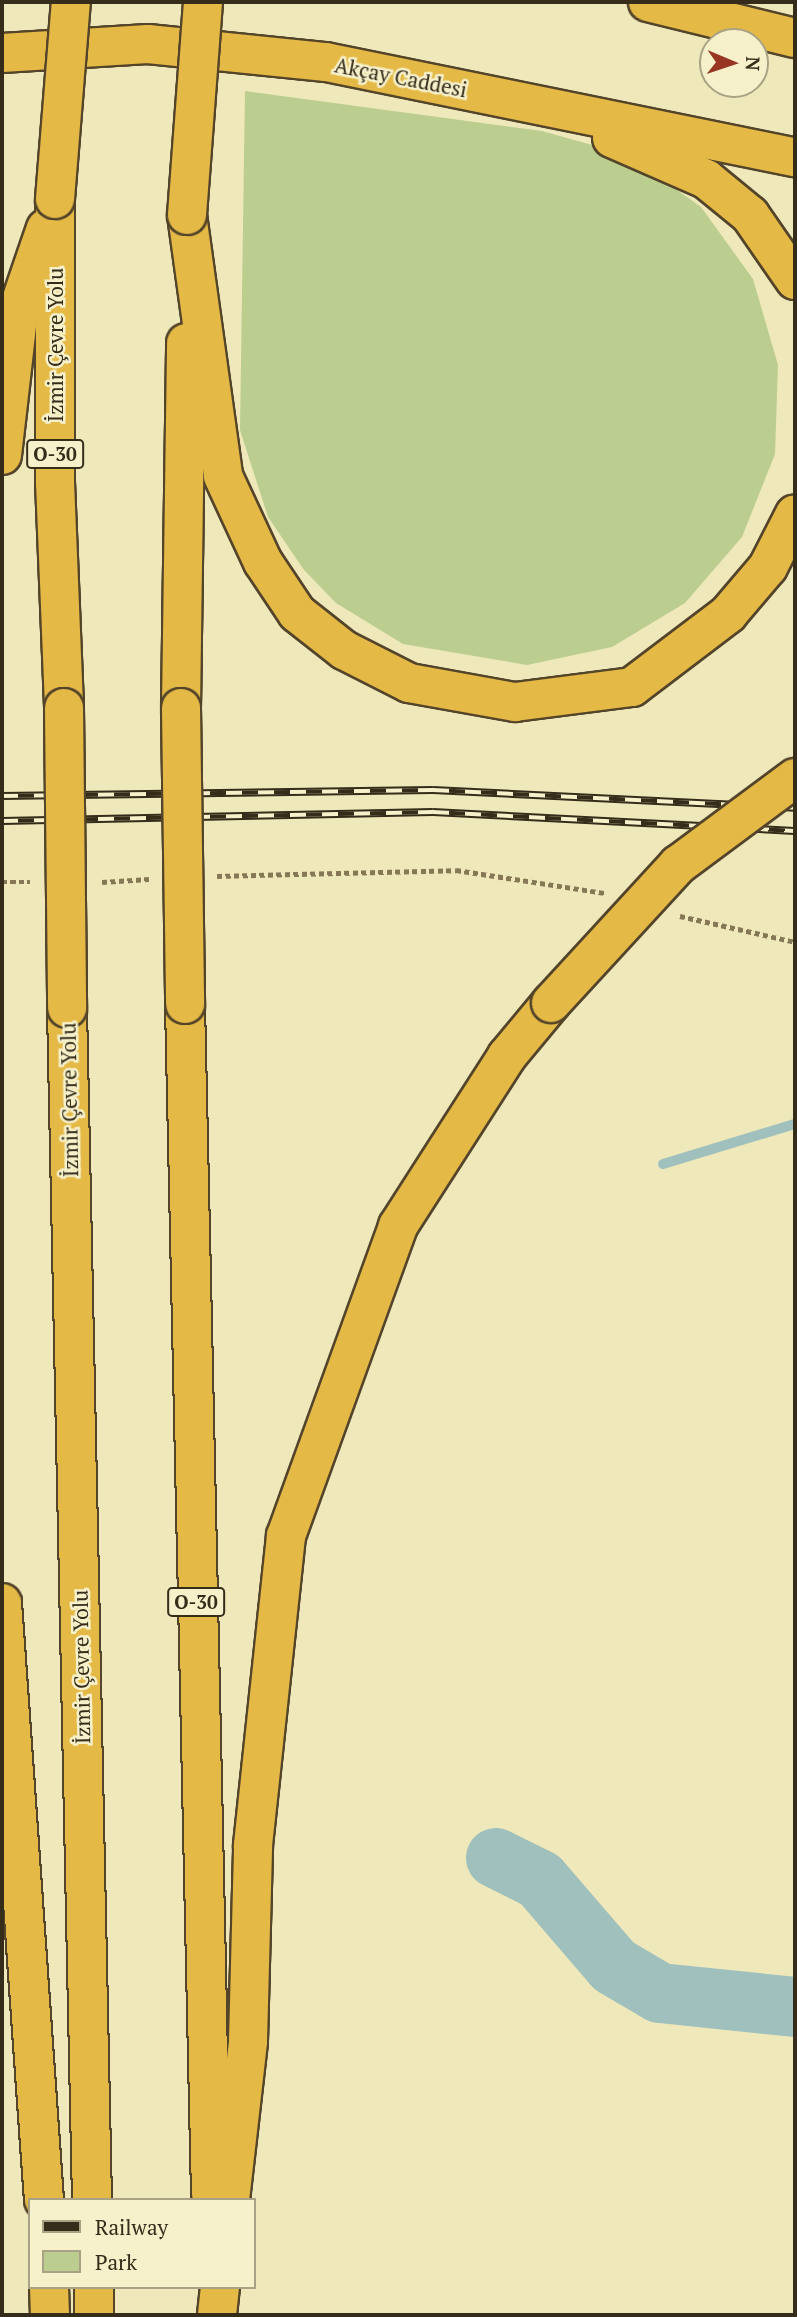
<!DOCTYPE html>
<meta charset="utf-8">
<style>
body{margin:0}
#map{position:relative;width:797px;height:2317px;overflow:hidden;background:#efe8bb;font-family:"PT Serif",serif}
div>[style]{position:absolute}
.green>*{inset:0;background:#bbcd8f}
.stream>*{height:10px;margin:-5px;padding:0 5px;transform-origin:5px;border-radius:5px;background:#9fc0bc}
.river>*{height:60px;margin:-30px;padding:0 30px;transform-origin:30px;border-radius:30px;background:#9fc0bc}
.path>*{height:4.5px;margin-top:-2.25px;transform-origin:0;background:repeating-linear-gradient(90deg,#867855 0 5px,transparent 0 8.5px)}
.roads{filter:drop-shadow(2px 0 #53442a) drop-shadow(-2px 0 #53442a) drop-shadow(0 2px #53442a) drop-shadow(0 -2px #53442a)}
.highway>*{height:38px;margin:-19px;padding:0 19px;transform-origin:19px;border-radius:19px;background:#e4b946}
.rail>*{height:8px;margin-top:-4px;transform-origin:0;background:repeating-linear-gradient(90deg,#f6f1cb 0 16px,#352c1a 0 32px);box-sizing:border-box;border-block:2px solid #352c1a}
.bridges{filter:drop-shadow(2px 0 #53442a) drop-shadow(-2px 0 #53442a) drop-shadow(0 2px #53442a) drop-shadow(0 -2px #53442a)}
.highway-bridge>*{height:38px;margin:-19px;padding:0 19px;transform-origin:19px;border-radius:19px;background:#e4b946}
span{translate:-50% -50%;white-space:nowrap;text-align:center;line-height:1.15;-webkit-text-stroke:5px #f6f1cb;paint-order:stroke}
.shield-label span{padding:2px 5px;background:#f6f1cb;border:2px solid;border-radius:5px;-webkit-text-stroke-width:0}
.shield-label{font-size:19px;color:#352c1a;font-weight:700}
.street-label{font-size:21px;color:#352c1a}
.frame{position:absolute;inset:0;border:4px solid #352c1a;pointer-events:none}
.legend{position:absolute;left:28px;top:2198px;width:228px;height:91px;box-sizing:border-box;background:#f6f1cb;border:2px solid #a9a284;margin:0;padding:9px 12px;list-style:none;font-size:21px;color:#352c1a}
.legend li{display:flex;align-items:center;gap:14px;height:35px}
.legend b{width:35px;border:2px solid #a9a284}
.north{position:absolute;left:699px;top:28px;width:70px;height:70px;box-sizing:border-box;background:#f6f1cb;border:2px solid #a9a284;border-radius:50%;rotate:92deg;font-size:19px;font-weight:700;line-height:28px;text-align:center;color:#352c1a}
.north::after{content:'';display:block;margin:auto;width:24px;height:32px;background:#983623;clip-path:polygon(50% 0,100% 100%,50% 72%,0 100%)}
</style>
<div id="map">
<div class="green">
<i style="clip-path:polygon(245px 91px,542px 131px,628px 155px,701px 207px,753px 279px,778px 365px,775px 454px,742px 537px,685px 603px,612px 647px,527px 665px,403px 644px,336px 603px,304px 570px,268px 517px,240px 430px)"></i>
</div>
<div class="stream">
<i style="left:663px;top:1164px;width:138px;rotate:-16.9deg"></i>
</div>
<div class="river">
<i style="left:496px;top:1858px;width:49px;rotate:26.6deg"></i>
<i style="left:540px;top:1880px;width:113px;rotate:49.3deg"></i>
<i style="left:614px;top:1966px;width:53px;rotate:30.4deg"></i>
<i style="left:660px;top:1993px;width:136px;rotate:5.9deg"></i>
</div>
<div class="path">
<i style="left:217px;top:876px;width:239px;rotate:-1.4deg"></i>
<i style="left:456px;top:870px;width:151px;rotate:8.8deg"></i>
<i style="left:2px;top:882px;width:28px"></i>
<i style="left:102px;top:882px;width:47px;rotate:-3.7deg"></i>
<i style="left:680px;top:916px;width:118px;rotate:12.7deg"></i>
</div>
<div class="roads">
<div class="highway">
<i style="left:648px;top:2px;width:151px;rotate:13.8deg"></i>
<i style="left:2px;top:53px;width:146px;rotate:-3.5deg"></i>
<i style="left:148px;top:44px;width:179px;rotate:5.8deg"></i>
<i style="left:326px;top:62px;width:479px;rotate:11.5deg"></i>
<i style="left:612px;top:138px;width:103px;rotate:23.6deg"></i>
<i style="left:706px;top:179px;width:57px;rotate:39.3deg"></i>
<i style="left:750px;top:215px;width:79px;rotate:55.3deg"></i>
<i style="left:55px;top:199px;width:283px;rotate:90deg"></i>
<i style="left:55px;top:482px;width:226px;rotate:87.7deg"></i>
<i style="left:187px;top:215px;width:263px;rotate:82.1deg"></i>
<i style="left:223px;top:476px;width:95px;rotate:65.1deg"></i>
<i style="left:263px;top:562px;width:61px;rotate:56.3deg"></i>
<i style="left:297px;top:613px;width:60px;rotate:38.2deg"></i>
<i style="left:344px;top:650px;width:73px;rotate:26.9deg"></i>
<i style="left:409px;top:683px;width:108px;rotate:10.2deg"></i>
<i style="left:515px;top:702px;width:118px;rotate:-7.3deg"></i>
<i style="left:632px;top:687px;width:121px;rotate:-37.2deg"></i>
<i style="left:728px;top:614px;width:62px;rotate:-49.6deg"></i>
<i style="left:768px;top:567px;width:59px;rotate:-63deg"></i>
<i style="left:2px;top:455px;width:149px;rotate:-83.4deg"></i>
<i style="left:19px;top:307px;width:83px;rotate:-71.1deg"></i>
<i style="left:181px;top:708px;width:365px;rotate:-89.2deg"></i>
<i style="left:185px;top:1004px;width:1190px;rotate:88.75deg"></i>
<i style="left:67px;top:1008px;width:1192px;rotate:88.8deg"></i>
<i style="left:2px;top:1603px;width:598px;rotate:85.98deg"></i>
<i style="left:230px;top:2200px;width:160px;rotate:-83.5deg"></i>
<i style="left:248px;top:2041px;width:196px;rotate:-88.5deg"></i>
<i style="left:253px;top:1845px;width:311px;rotate:-83.9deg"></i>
<i style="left:286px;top:1536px;width:330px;rotate:-70.1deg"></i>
<i style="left:398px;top:1226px;width:202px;rotate:-57.3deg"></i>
<i style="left:507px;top:1056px;width:69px;rotate:-50.3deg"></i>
<i style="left:49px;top:2287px;width:28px;rotate:88deg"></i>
<i style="left:94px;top:2287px;width:28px;rotate:90deg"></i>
<i style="left:217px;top:2315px;width:28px;rotate:-84deg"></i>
</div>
</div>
<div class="rail">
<i style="left:2px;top:796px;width:431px;rotate:-0.8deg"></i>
<i style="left:433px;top:790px;width:362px;rotate:2.8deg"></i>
<i style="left:2px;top:821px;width:431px;rotate:-1.2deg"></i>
<i style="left:433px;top:812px;width:362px;rotate:3deg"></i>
</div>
<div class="bridges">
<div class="highway-bridge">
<i style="left:55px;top:199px;width:198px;rotate:-85.4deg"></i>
<i style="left:187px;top:215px;width:214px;rotate:-85.7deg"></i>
<i style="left:64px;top:708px;width:300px;rotate:89.4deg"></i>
<i style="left:181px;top:708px;width:296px;rotate:89.2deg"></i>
<i style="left:551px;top:1003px;width:188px;rotate:-47.4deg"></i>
<i style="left:678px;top:865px;width:146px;rotate:-36.6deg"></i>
</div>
</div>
<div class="shield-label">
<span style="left:55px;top:454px">O-30</span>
<span style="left:196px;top:1602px">O-30</span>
</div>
<div class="street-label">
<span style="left:401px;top:77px;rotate:11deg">Akçay Caddesi</span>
<span style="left:55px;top:345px;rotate:-90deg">İzmir Çevre Yolu</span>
<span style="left:69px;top:1100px;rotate:-91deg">İzmir Çevre Yolu</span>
<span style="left:81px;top:1667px;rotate:-91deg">İzmir Çevre Yolu</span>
</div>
<div class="frame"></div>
<ul class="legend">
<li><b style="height:9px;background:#352c1a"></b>Railway</li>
<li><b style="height:19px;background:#bbcd8f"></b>Park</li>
</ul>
<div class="north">N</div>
</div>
